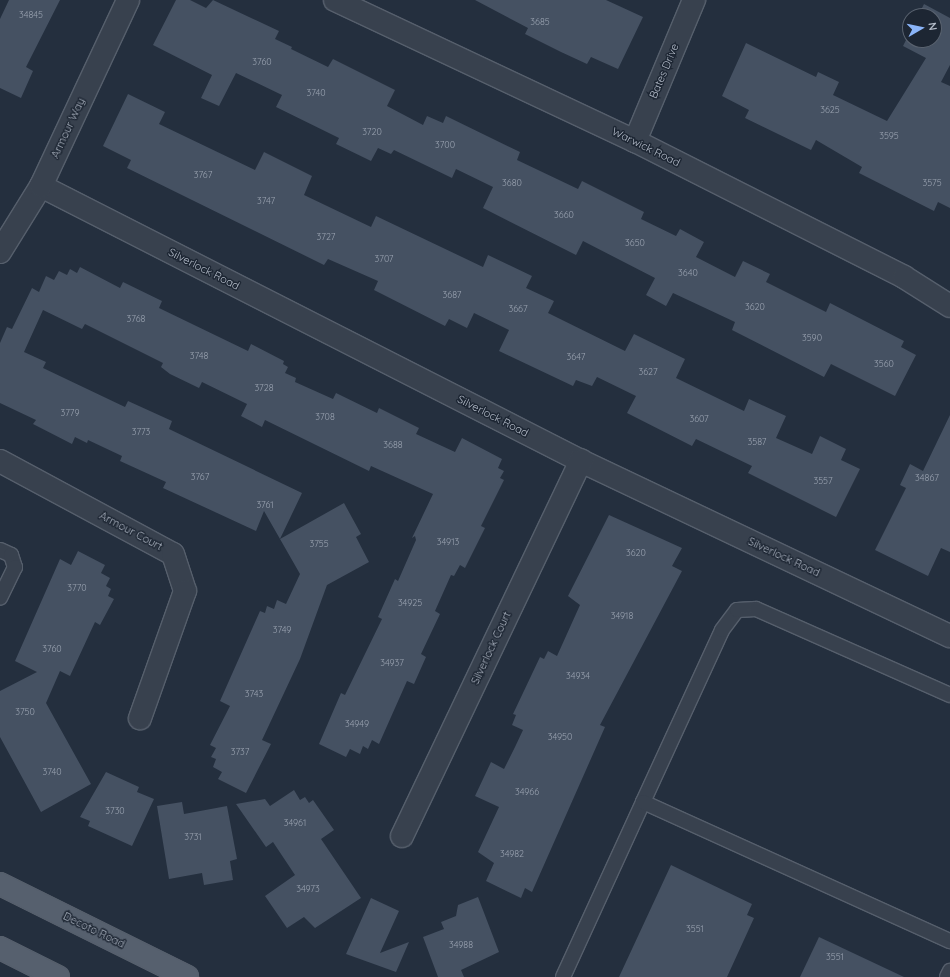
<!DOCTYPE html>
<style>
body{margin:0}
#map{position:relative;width:950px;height:977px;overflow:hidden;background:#242f3e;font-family:Quicksand,sans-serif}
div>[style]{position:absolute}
.building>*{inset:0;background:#455162}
.roads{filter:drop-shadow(1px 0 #565f6c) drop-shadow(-1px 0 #565f6c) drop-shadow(0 1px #565f6c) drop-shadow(0 -1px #565f6c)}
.lane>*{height:14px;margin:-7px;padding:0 7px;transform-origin:7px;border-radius:7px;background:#38414e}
.street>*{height:22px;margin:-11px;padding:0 11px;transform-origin:11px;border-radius:11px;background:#38414e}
.primary>*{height:22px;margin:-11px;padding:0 11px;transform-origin:11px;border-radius:11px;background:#56606e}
span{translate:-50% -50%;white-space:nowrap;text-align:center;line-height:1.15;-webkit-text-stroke:3px #1d2633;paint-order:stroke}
.number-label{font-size:9px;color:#98a1af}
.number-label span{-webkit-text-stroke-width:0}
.street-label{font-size:11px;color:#b4bcc9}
.north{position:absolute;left:902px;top:8px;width:40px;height:40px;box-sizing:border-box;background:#1d2633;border:1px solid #59626f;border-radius:50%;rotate:81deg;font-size:11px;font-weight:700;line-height:16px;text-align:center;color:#b4bcc9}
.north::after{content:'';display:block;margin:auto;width:14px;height:18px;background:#8ab4f8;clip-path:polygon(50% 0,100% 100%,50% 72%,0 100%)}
</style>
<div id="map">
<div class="building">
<i style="clip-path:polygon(9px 0,60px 0,26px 67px,33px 71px,21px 98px,0 88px,0 19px)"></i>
<i style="clip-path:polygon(176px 0,190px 0,206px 8px,213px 0,249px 17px,279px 31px,275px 39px,292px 47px,291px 49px,328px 67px,333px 59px,395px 90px,387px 106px,423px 125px,427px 116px,443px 123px,446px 116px,520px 152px,517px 160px,578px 189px,582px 181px,644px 212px,641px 219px,676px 236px,680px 229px,704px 242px,696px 257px,735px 277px,743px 261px,770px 274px,766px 282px,826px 312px,830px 303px,904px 341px,901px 347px,916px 355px,895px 396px,831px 364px,824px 377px,732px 330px,735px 322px,673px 293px,666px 306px,646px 295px,655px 278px,583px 241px,576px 255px,483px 208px,493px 187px,456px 169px,452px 178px,394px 150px,391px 154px,378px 148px,371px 161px,336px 144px,339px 138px,276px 107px,282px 95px,236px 73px,219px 106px,201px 98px,212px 75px,153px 45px)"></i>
<i style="clip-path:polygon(475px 0,606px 0,643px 17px,618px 69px,591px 57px,587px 64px,561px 52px,525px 34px,528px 28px)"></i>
<i style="clip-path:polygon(924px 4px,950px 18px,950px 65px,941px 82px,950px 86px,950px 208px,938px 202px,934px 211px,859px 173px,862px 167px,816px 140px,811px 150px,745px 118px,749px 110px,722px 96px,746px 43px,816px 77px,818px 72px,839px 82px,833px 95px,887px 121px,926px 58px,903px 46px,910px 32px,910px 40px,934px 40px,934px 16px,918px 16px)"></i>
<i style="clip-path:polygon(128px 94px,165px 112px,159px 124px,255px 170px,264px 152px,312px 176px,304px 195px,371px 227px,376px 216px,483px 267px,488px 255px,532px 276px,526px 288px,554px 301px,548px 313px,625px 351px,634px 334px,685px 359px,676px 378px,744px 411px,749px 399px,786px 416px,776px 438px,812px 454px,820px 436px,846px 449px,841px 460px,860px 469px,836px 517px,748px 473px,752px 466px,696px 439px,692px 446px,627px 413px,636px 396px,597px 377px,592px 386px,576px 380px,573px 386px,499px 351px,509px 330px,474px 313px,467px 328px,449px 319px,445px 326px,374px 290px,378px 281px,328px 259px,324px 265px,127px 168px,131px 160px,103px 146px)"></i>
<i style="clip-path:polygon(80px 267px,120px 288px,123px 282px,162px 301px,159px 308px,248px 351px,251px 344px,284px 361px,283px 364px,288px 367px,285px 373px,296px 378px,295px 382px,333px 399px,336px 393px,377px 413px,379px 408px,419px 428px,416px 434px,455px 452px,462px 438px,502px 459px,498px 468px,504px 471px,500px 478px,504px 480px,481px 526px,485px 528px,465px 568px,460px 565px,454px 576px,451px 575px,435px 611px,440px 614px,421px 654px,426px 657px,414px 684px,407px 681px,379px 744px,372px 740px,368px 749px,363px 746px,360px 754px,350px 749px,346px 757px,319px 744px,341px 693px,345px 695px,382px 619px,378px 617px,395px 579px,398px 581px,416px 540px,415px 536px,412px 538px,433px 494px,371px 466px,369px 471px,265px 420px,262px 427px,241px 416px,247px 404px,202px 382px,199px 388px,170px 374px,161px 367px,163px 363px,85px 324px,82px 329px,43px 310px,24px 352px,46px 362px,43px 368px,125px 407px,128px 401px,172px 421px,169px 429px,302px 493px,280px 539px,264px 511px,256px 531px,163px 488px,166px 482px,120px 461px,122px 456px,88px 440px,87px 443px,75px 437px,72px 444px,33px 424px,36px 420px,0 403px,0 343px,7px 327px,12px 329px,32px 288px,39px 292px,46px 276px,54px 280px,59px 271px,67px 275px,70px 269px,77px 273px)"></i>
<i style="clip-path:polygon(950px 415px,950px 552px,941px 548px,928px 576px,875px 550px,906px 488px,900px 485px,910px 464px,923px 471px)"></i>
<i style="clip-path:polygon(344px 503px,361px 534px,356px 537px,369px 562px,327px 585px,300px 659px,262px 740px,271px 744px,246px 793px,218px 779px,222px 772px,213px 767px,216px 759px,211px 757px,216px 748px,210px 745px,230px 706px,220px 701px,260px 611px,265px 613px,267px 606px,274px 609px,277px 600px,286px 604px,300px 574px,280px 539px)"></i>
<i style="clip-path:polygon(609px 515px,682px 548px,672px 566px,682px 571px,600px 725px,605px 727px,532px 892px,525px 888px,521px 898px,486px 881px,494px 863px,478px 852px,499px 807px,475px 796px,491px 762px,504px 769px,515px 747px,523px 730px,512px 725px,516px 715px,513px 714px,540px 657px,544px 659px,548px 651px,557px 656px,580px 605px,568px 596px)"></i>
<i style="clip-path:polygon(78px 551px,105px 565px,101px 573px,110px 578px,106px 586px,111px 589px,108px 596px,114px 599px,100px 625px,95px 622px,70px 676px,60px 671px,46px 703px,91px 784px,41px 812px,0 737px,0 691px,37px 672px,15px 661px,60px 559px,71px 565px)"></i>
<i style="clip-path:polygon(106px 772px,139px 787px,137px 792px,154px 799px,132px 846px,88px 826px,90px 821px,80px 817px)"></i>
<i style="clip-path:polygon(294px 790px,300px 800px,305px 797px,309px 803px,313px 800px,334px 830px,321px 839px,361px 898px,315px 928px,304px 917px,287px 928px,265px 896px,295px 875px,273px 842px,266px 847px,236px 804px,265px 799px,270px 806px)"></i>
<i style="clip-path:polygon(182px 802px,184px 814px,227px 806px,237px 859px,230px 861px,233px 880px,204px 885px,202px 873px,169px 879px,157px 806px)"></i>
<i style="clip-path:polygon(671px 865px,752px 904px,747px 915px,754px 918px,727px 977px,619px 977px)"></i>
<i style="clip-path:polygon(478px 897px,499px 952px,461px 970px,464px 977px,438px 977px,423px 937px,444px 929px,441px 922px,456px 916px,458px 905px)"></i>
<i style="clip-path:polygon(371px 898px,399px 911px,380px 953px,409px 942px,396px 972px,346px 954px)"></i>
<i style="clip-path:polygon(819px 937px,904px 977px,800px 977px)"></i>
</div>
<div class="roads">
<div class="lane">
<i style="left:0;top:550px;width:12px;rotate:24deg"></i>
<i style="left:11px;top:555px;width:13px;rotate:72deg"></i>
<i style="left:15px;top:567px;width:34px;rotate:116deg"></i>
<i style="left:643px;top:802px;width:189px;rotate:-65.3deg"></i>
<i style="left:722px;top:630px;width:25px;rotate:-53deg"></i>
<i style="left:737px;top:610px;width:19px;rotate:-3deg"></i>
<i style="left:756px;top:609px;width:212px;rotate:23.9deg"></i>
<i style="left:563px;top:977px;width:192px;rotate:-65.4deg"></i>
<i style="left:643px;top:802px;width:337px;rotate:24.4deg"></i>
<i style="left:947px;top:977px;width:7px;rotate:-63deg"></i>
</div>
<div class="street">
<i style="left:335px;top:0;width:331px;rotate:25.2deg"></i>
<i style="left:635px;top:141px;width:301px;rotate:26.8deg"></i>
<i style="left:904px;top:277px;width:54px;rotate:32.2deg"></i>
<i style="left:635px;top:141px;width:153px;rotate:-67.3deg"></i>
<i style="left:41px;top:186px;width:606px;rotate:26.99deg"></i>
<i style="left:581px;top:461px;width:408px;rotate:25.4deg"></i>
<i style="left:0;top:252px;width:78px;rotate:-58.2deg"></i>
<i style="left:41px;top:186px;width:205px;rotate:-64.9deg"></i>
<i style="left:0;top:461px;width:196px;rotate:28.3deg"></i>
<i style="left:173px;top:554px;width:39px;rotate:72deg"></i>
<i style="left:185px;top:591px;width:135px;rotate:109.5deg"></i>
<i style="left:402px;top:836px;width:416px;rotate:-64.5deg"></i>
</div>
<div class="primary">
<i style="left:0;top:884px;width:209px;rotate:26.4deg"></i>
<i style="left:0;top:948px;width:65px;rotate:26.6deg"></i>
</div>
</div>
<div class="number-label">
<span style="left:31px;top:15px">34845</span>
<span style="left:540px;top:22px">3685</span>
<span style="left:262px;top:62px">3760</span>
<span style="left:316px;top:93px">3740</span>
<span style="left:830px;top:110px">3625</span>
<span style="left:372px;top:132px">3720</span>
<span style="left:889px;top:136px">3595</span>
<span style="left:445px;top:145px">3700</span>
<span style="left:203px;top:175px">3767</span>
<span style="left:512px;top:183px">3680</span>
<span style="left:932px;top:183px">3575</span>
<span style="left:266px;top:201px">3747</span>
<span style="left:564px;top:215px">3660</span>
<span style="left:326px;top:237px">3727</span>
<span style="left:635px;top:243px">3650</span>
<span style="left:384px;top:259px">3707</span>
<span style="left:688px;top:273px">3640</span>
<span style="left:452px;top:295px">3687</span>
<span style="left:755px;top:307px">3620</span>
<span style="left:518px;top:309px">3667</span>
<span style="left:136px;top:319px">3768</span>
<span style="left:812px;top:338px">3590</span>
<span style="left:199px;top:356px">3748</span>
<span style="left:576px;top:357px">3647</span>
<span style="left:884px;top:364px">3560</span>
<span style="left:648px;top:372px">3627</span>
<span style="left:264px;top:388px">3728</span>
<span style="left:70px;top:413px">3779</span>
<span style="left:325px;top:417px">3708</span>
<span style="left:699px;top:419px">3607</span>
<span style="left:141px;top:432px">3773</span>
<span style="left:757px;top:442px">3587</span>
<span style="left:393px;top:445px">3688</span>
<span style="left:200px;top:477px">3767</span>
<span style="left:927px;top:478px">34867</span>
<span style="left:823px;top:481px">3557</span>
<span style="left:265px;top:505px">3761</span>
<span style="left:448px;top:542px">34913</span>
<span style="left:319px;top:544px">3755</span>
<span style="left:636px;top:553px">3620</span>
<span style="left:77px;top:588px">3770</span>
<span style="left:410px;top:603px">34925</span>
<span style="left:622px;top:616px">34918</span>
<span style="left:282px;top:630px">3749</span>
<span style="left:52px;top:649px">3760</span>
<span style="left:392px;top:663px">34937</span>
<span style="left:578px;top:676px">34934</span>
<span style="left:254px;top:694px">3743</span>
<span style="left:25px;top:712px">3750</span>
<span style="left:357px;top:724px">34949</span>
<span style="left:560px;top:737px">34950</span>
<span style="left:240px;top:752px">3737</span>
<span style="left:52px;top:772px">3740</span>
<span style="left:527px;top:792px">34966</span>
<span style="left:115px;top:811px">3730</span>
<span style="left:295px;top:823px">34961</span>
<span style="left:193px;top:837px">3731</span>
<span style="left:512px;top:854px">34982</span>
<span style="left:308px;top:889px">34973</span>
<span style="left:695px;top:929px">3551</span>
<span style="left:461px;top:945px">34988</span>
<span style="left:835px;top:957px">3551</span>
</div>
<div class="street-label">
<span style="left:664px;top:71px;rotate:-67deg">Bates Drive</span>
<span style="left:68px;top:128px;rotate:-65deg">Armour Way</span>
<span style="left:646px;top:147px;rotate:26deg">Warwick Road</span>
<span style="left:204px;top:269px;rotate:27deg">Silverlock Road</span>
<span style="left:493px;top:416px;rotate:27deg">Silverlock Road</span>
<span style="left:131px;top:531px;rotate:28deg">Armour Court</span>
<span style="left:784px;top:557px;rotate:25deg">Silverlock Road</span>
<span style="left:491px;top:648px;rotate:-65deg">Silverlock Court</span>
<span style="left:94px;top:930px;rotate:26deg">Decoto Road</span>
</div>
<div class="north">N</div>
</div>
